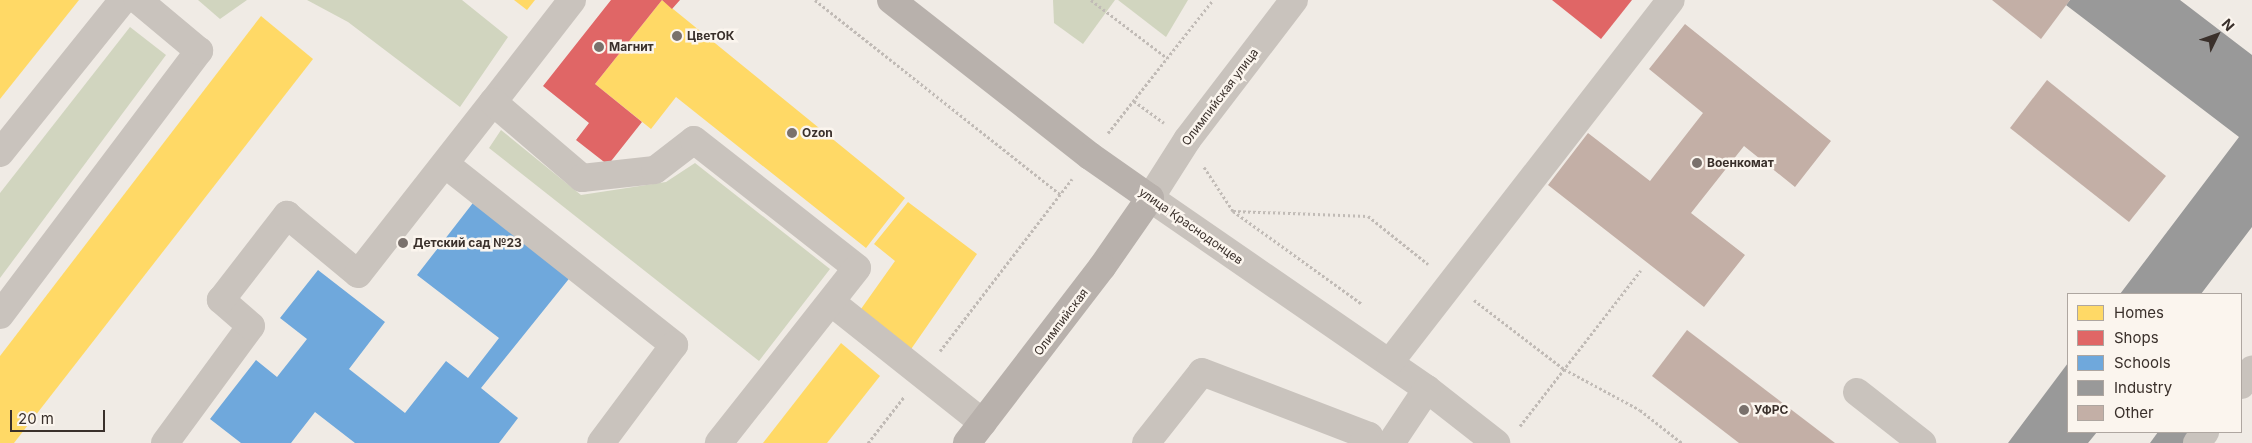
<!DOCTYPE html>
<meta charset="utf-8">
<style>
body{margin:0}
#map{position:relative;width:2252px;height:443px;overflow:hidden;background:#f0ebe5;font-family:Inter,sans-serif}
div>[style]{position:absolute}
.green>*{inset:0;background:#d1d5bf}
.homes>*{inset:0;background:#ffd966}
.shops>*{inset:0;background:#e06666}
.schools>*{inset:0;background:#6fa8dc}
.industry>*{inset:0;background:#999}
.building>*{inset:0;background:#c3afa6}
.path>*{height:3px;margin-top:-1.5px;transform-origin:0;background:repeating-linear-gradient(90deg,#c1bbb6 0 2.5px,transparent 0 5px)}
.minor>*{height:28px;margin:-14px;padding:0 14px;transform-origin:14px;border-radius:14px;background:#c9c3bd}
.major>*{height:28px;margin:-14px;padding:0 14px;transform-origin:14px;border-radius:14px;background:#b8b1ac}
.dots>*{width:14px;height:14px;translate:-50% -50%;box-sizing:border-box;border:2px solid #fbf5ee;border-radius:50%}
span{translate:-50% -50%;white-space:nowrap;text-align:center;line-height:1.15;-webkit-text-stroke:5px #fbf5ee;paint-order:stroke}
.poi-label{font-size:12px;color:#3a302b;font-weight:700}
.left{translate:0 -50%;text-align:left}
.street-label{font-size:12px;color:#3a302b}
.legend{position:absolute;left:2067px;top:293px;width:175px;height:140px;box-sizing:border-box;background:#fbf5ee;border:1px solid #aea6a0;margin:0;padding:6px 9px;list-style:none;font-size:15px;color:#3a302b}
.legend li{display:flex;align-items:center;gap:10px;height:25px}
.legend b{width:25px;border:1px solid #aea6a0}
.north{position:absolute;left:2192px;top:10px;width:50px;height:50px;-webkit-text-stroke:4px #fbf5ee;paint-order:stroke;rotate:48deg;font-size:14px;font-weight:700;line-height:20px;text-align:center;color:#3a302b}
.north::after{content:'';display:block;margin:auto;width:18px;height:22px;background:#3a302b;clip-path:polygon(50% 0,100% 100%,50% 72%,0 100%)}
.scale{position:absolute;left:10px;top:410px;width:95px;height:22px;box-sizing:border-box;border:2px solid #3a302b;border-top:0;padding-left:6px;font-size:15px;line-height:18px;white-space:nowrap;color:#3a302b;-webkit-text-stroke:4px #fbf5ee;paint-order:stroke}
</style>
<div id="map">
<div class="green">
<i style="clip-path:polygon(198px 0,247px 0,220px 19px)"></i>
<i style="clip-path:polygon(307px 0,462px 0,508px 37px,460px 107px,348px 22px)"></i>
<i style="clip-path:polygon(1053px 0,1115px 0,1083px 44px,1054px 23px)"></i>
<i style="clip-path:polygon(1118px 0,1188px 0,1166px 37px)"></i>
<i style="clip-path:polygon(130px 27px,166px 55px,0 278px,0 193px)"></i>
<i style="clip-path:polygon(501px 130px,581px 195px,666px 182px,695px 163px,830px 269px,759px 361px,489px 148px)"></i>
</div>
<div class="homes">
<i style="clip-path:polygon(0 0,79px 0,0 99px)"></i>
<i style="clip-path:polygon(514px 0,535px 0,527px 10px)"></i>
<i style="clip-path:polygon(662px 0,905px 198px,866px 248px,676px 97px,651px 129px,595px 84px)"></i>
<i style="clip-path:polygon(261px 16px,313px 59px,14px 443px,0 443px,0 356px)"></i>
<i style="clip-path:polygon(908px 202px,977px 254px,907px 355px,856px 316px,895px 261px,874px 244px)"></i>
<i style="clip-path:polygon(841px 343px,880px 376px,827px 443px,763px 443px)"></i>
</div>
<div class="shops">
<i style="clip-path:polygon(611px 0,680px 0,672px 9px,662px 0,595px 84px,642px 122px,608px 165px,576px 140px,589px 123px,543px 86px)"></i>
<i style="clip-path:polygon(1552px 0,1632px 0,1601px 39px)"></i>
</div>
<div class="schools">
<i style="clip-path:polygon(476px 199px,572px 275px,481px 388px,518px 418px,499px 443px,355px 443px,315px 412px,291px 443px,241px 443px,210px 419px,256px 360px,277px 377px,307px 339px,280px 318px,318px 270px,385px 322px,349px 369px,405px 413px,446px 361px,468px 378px,499px 338px,417px 275px)"></i>
</div>
<div class="industry">
<i style="clip-path:polygon(2070px 0,2180px 0,2252px 55px,2252px 227px,2201px 294px,2120px 294px,2239px 137px,2066px 5px)"></i>
<i style="clip-path:polygon(2068px 363px,2068px 432px,2097px 432px,2088px 443px,2008px 443px)"></i>
<i style="clip-path:polygon(2158px 432px,2193px 432px,2184px 443px,2150px 443px)"></i>
</div>
<div class="building">
<i style="clip-path:polygon(1992px 0,2070px 0,2041px 39px)"></i>
<i style="clip-path:polygon(1685px 24px,1831px 141px,1795px 187px,1744px 146px,1691px 213px,1745px 255px,1704px 307px,1548px 185px,1588px 133px,1650px 181px,1703px 113px,1649px 69px)"></i>
<i style="clip-path:polygon(2047px 80px,2166px 176px,2129px 222px,2010px 128px)"></i>
<i style="clip-path:polygon(1687px 330px,1835px 443px,1739px 443px,1652px 376px)"></i>
</div>
<div class="path">
<i style="left:815px;top:0;width:313px;rotate:38.4deg"></i>
<i style="left:1091px;top:0;width:96px;rotate:37.3deg"></i>
<i style="left:1134px;top:101px;width:37px;rotate:36deg"></i>
<i style="left:1108px;top:133px;width:169px;rotate:-51.7deg"></i>
<i style="left:1204px;top:167px;width:53px;rotate:56.6deg"></i>
<i style="left:1233px;top:211px;width:159px;rotate:35.8deg"></i>
<i style="left:1233px;top:211px;width:135px;rotate:2.1deg"></i>
<i style="left:1368px;top:216px;width:77px;rotate:38.7deg"></i>
<i style="left:1474px;top:300px;width:113px;rotate:37.5deg"></i>
<i style="left:1564px;top:369px;width:86px;rotate:28.3deg"></i>
<i style="left:1640px;top:410px;width:53px;rotate:38.2deg"></i>
<i style="left:940px;top:351px;width:217px;rotate:-52.5deg"></i>
<i style="left:1520px;top:426px;width:197px;rotate:-52.2deg"></i>
<i style="left:868px;top:443px;width:58px;rotate:-52deg"></i>
</div>
<div class="minor">
<i style="left:1294px;top:0;width:176px;rotate:127.4deg"></i>
<i style="left:1187px;top:140px;width:69px;rotate:122.5deg"></i>
<i style="left:1150px;top:198px;width:336px;rotate:34.6deg"></i>
<i style="left:1427px;top:389px;width:88px;rotate:38deg"></i>
<i style="left:493px;top:102px;width:129px;rotate:-52.2deg"></i>
<i style="left:0;top:153px;width:196px;rotate:-51.2deg"></i>
<i style="left:445px;top:164px;width:292px;rotate:38.3deg"></i>
<i style="left:674px;top:345px;width:122px;rotate:126.7deg"></i>
<i style="left:831px;top:302px;width:194px;rotate:38.5deg"></i>
<i style="left:0;top:315px;width:331px;rotate:-53deg"></i>
<i style="left:199px;top:51px;width:80px;rotate:-140.1deg"></i>
<i style="left:1390px;top:362px;width:458px;rotate:-52.2deg"></i>
<i style="left:2241px;top:385px;width:19px;rotate:-54deg"></i>
<i style="left:1857px;top:392px;width:83px;rotate:38.1deg"></i>
<i style="left:165px;top:443px;width:145px;rotate:-53.7deg"></i>
<i style="left:251px;top:326px;width:40px;rotate:-139deg"></i>
<i style="left:221px;top:300px;width:108px;rotate:-52.2deg"></i>
<i style="left:287px;top:215px;width:92px;rotate:39.7deg"></i>
<i style="left:358px;top:274px;width:219px;rotate:-51.9deg"></i>
<i style="left:493px;top:102px;width:117px;rotate:40.5deg"></i>
<i style="left:582px;top:178px;width:73px;rotate:-6.3deg"></i>
<i style="left:655px;top:170px;width:49px;rotate:-37.6deg"></i>
<i style="left:694px;top:140px;width:207px;rotate:38.1deg"></i>
<i style="left:857px;top:268px;width:223px;rotate:128.3deg"></i>
<i style="left:1146px;top:443px;width:90px;rotate:-51.7deg"></i>
<i style="left:1202px;top:372px;width:179px;rotate:21deg"></i>
<i style="left:1369px;top:436px;width:9px;rotate:131deg"></i>
<i style="left:1391px;top:443px;width:65px;rotate:-56.3deg"></i>
<i style="left:2197px;top:443px;width:14px;rotate:-54deg"></i>
</div>
<div class="major">
<i style="left:891px;top:0;width:253px;rotate:38.1deg"></i>
<i style="left:1090px;top:156px;width:73px;rotate:35deg"></i>
<i style="left:1150px;top:198px;width:84px;rotate:124.8deg"></i>
<i style="left:1102px;top:267px;width:222px;rotate:127.5deg"></i>
</div>
<div class="dots">
<i style="left:677px;top:36px;background:#7a716c"></i>
<i style="left:599px;top:47px;background:#7a716c"></i>
<i style="left:792px;top:133px;background:#7a716c"></i>
<i style="left:1697px;top:163px;background:#7a716c"></i>
<i style="left:403px;top:243px;background:#7a716c"></i>
<i style="left:1744px;top:410px;background:#7a716c"></i>
</div>
<div class="poi-label">
<span class="left" style="left:687px;top:36px">ЦветОК</span>
<span class="left" style="left:609px;top:47px">Магнит</span>
<span class="left" style="left:802px;top:133px">Ozon</span>
<span class="left" style="left:1707px;top:163px">Военкомат</span>
<span class="left" style="left:413px;top:243px">Детский сад №23</span>
<span class="left" style="left:1754px;top:410px">УФРС</span>
</div>
<div class="street-label">
<span style="left:1220px;top:97px;rotate:-53deg">Олимпийская улица</span>
<span style="left:1191px;top:226px;rotate:35deg">улица Краснодонцев</span>
<span style="left:1061px;top:322px;rotate:-53deg">Олимпийская</span>
</div>
<ul class="legend">
<li><b style="height:14px;background:#ffd966"></b>Homes</li>
<li><b style="height:14px;background:#e06666"></b>Shops</li>
<li><b style="height:14px;background:#6fa8dc"></b>Schools</li>
<li><b style="height:14px;background:#999"></b>Industry</li>
<li><b style="height:14px;background:#c3afa6"></b>Other</li>
</ul>
<div class="north">N</div>
<div class="scale">20 m</div>
</div>
